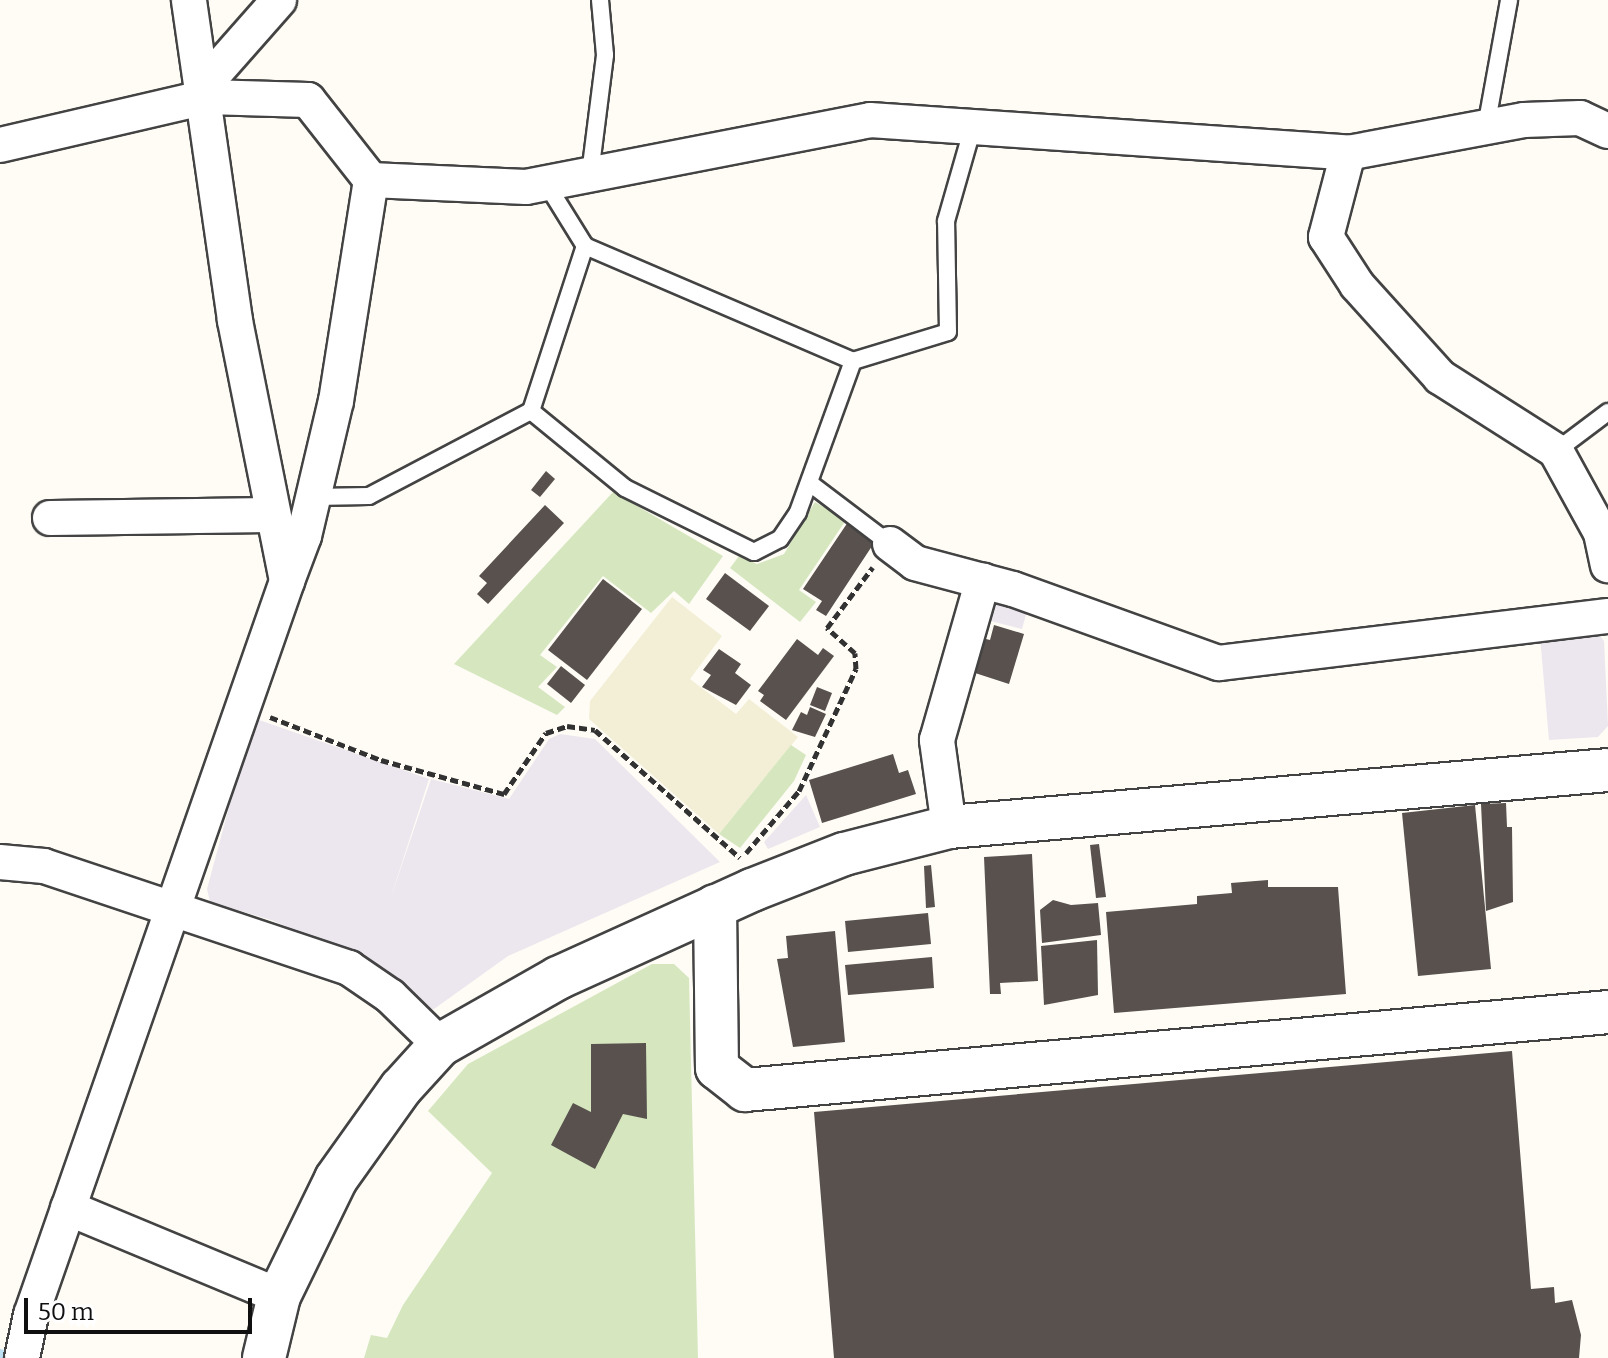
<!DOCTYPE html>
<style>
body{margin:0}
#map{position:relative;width:1608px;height:1358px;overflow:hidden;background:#fefcf5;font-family:Bitter,serif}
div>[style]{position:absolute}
.industrial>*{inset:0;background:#ece6ee}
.farmland>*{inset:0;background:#f3efd6}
.green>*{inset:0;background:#d6e7c0}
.stream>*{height:9px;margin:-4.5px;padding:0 4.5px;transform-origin:4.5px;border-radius:4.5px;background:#bde1f2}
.building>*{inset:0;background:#58514d}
.path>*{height:5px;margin-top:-2.5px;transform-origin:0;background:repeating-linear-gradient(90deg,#323232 0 8px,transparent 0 12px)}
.roads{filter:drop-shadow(2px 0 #434343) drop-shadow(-2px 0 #434343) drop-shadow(0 2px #434343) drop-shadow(0 -2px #434343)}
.service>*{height:16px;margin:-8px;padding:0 8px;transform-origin:8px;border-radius:8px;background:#fff}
.minor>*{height:34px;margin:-17px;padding:0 17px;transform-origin:17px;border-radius:17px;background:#fff}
.tertiary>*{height:42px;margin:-21px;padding:0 21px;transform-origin:21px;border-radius:21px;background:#fff}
span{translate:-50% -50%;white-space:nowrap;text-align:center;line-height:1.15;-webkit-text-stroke:8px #fff;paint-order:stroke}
.scale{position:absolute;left:24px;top:1298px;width:228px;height:36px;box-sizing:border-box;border:4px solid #101010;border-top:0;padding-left:10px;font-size:24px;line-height:28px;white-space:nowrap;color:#101010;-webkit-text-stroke:6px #fff;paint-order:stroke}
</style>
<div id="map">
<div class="industrial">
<i style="clip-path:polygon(992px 601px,1027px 611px,1022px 629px,987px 620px)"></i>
<i style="clip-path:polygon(1595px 630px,1604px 641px,1608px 726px,1598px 737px,1549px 740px,1540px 636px)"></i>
<i style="clip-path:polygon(253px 718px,429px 779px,389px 903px,431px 779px,509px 799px,549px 739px,560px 734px,595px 739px,720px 862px,508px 956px,434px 1009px,420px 1008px,369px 961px,271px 920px,210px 902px,207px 889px)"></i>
<i style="clip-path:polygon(806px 795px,820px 827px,768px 849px,764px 842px)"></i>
</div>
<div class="farmland">
<i style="clip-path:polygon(672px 597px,722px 636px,690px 679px,736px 714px,749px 699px,798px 737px,719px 834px,589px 719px,590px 701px)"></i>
</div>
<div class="green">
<i style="clip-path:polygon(613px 492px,723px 556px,689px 604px,674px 591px,651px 613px,603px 576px,540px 655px,557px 667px,538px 687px,565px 707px,557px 715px,454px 664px)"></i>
<i style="clip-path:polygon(815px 502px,846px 520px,799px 590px,816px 602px,800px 622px,730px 568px,739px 556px,757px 564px,784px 554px)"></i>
<i style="clip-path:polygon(791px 745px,806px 755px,794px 781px,740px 848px,719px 834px)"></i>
<i style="clip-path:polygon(652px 964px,674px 964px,689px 978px,698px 1358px,364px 1358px,371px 1335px,387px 1338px,403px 1305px,492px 1173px,428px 1111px,468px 1064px)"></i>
</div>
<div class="stream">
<i style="left:0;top:1353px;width:9px;rotate:36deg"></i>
</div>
<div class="building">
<i style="clip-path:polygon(546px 471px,555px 479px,540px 497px,531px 490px)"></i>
<i style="clip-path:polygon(545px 505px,564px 523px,488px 604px,477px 594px,487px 583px,479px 576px)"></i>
<i style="clip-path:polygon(848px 522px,876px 540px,826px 616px,816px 610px,822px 601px,803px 589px)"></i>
<i style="clip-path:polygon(725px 573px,769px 606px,750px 631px,706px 599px)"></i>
<i style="clip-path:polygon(603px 579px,642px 609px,587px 680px,548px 650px)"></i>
<i style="clip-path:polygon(994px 625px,1024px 634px,1009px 684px,972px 672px,982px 638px,990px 640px)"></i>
<i style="clip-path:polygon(797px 639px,818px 655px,823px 648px,834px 656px,786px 720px,760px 701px,764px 695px,758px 691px)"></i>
<i style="clip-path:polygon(719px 649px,741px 664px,735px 673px,751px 685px,736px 705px,702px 687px,711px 675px,703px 670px)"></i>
<i style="clip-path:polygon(561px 666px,585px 685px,571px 703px,547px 684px)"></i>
<i style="clip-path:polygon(817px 687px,832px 693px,825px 711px,810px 705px)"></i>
<i style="clip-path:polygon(810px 707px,826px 714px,815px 737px,792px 730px,801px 712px,807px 715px)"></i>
<i style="clip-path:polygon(893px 754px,899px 773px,908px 770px,916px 794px,822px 823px,809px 780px)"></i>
<i style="clip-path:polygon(1506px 803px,1507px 827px,1512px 827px,1513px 902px,1486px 911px,1481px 804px)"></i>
<i style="clip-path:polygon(1475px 805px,1491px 969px,1418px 976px,1402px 813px)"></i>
<i style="clip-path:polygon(1099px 844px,1106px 897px,1096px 898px,1090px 845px)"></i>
<i style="clip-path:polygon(1032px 854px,1038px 981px,1000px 983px,1001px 994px,990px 994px,984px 857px)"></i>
<i style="clip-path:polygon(931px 865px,935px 907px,926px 908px,924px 866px)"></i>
<i style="clip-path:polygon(1268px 880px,1268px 887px,1338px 887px,1346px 994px,1114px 1013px,1106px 912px,1197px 904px,1197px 896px,1232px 893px,1231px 883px)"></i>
<i style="clip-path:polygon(1053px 900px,1071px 905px,1098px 903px,1101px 935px,1042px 943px,1040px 910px)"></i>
<i style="clip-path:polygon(928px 913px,931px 944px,848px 952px,845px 921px)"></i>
<i style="clip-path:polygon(835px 931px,845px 1042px,793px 1047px,777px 959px,788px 958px,786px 936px)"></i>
<i style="clip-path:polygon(1097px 940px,1098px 995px,1044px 1005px,1041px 946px)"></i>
<i style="clip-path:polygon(932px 957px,934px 988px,848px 995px,845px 965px)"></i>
<i style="clip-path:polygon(646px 1043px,647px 1119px,623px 1114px,595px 1169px,551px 1145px,573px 1103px,591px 1112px,591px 1044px)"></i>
<i style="clip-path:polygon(1512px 1051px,1531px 1289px,1554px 1287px,1555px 1303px,1572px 1300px,1581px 1335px,1579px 1358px,834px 1358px,814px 1112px)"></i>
</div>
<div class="path">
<i style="left:270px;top:717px;width:119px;rotate:21.2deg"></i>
<i style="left:381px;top:760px;width:128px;rotate:15.5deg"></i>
<i style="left:504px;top:794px;width:74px;rotate:-55.5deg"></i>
<i style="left:546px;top:733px;width:22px;rotate:-18deg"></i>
<i style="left:567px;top:726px;width:28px;rotate:8deg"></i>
<i style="left:595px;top:730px;width:193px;rotate:41.4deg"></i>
<i style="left:746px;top:853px;width:82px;rotate:-49.5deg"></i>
<i style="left:799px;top:791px;width:135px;rotate:-65deg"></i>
<i style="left:856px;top:669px;width:16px;rotate:-94deg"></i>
<i style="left:855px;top:653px;width:38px;rotate:-138deg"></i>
<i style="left:827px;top:628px;width:76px;rotate:-53deg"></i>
</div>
<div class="roads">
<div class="service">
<i style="left:1486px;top:127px;width:129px;rotate:-79.7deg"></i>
<i style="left:590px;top:174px;width:120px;rotate:-82.8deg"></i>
<i style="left:605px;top:55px;width:55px;rotate:-95.2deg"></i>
<i style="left:585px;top:246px;width:292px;rotate:23.2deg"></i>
<i style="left:853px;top:361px;width:99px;rotate:-17deg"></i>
<i style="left:948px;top:332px;width:111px;rotate:-91deg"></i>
<i style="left:946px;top:221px;width:98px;rotate:-74deg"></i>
<i style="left:531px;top:411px;width:174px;rotate:-71.9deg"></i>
<i style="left:585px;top:246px;width:74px;rotate:-121.8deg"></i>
<i style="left:1556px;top:451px;width:65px;rotate:-36.9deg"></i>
<i style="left:811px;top:484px;width:99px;rotate:37.2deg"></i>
<i style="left:314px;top:497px;width:55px;rotate:-1deg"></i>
<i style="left:369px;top:496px;width:183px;rotate:-27.7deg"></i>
<i style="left:531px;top:411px;width:122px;rotate:39.3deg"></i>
<i style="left:625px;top:488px;width:144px;rotate:26.4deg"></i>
<i style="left:754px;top:552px;width:29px;rotate:-27deg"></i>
<i style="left:780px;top:539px;width:32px;rotate:-56deg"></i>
<i style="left:798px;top:512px;width:161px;rotate:-70deg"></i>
</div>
<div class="minor">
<i style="left:205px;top:84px;width:112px;rotate:-48.6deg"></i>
<i style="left:0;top:145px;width:212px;rotate:-13.1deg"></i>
<i style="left:207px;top:97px;width:101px;rotate:1.7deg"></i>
<i style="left:308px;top:100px;width:102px;rotate:51.8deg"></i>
<i style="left:371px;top:180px;width:155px;rotate:2.6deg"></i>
<i style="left:526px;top:187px;width:350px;rotate:-11deg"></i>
<i style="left:870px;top:120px;width:479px;rotate:3.9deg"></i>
<i style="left:1348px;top:153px;width:179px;rotate:-10.6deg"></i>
<i style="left:1524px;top:120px;width:56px;rotate:-2deg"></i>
<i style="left:1580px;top:118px;width:31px;rotate:25deg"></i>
<i style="left:1348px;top:153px;width:87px;rotate:104.7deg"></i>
<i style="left:1326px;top:237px;width:57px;rotate:57.1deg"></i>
<i style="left:1357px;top:285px;width:124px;rotate:47.9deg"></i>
<i style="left:1440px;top:377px;width:138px;rotate:32.5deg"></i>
<i style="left:1556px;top:451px;width:94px;rotate:61.2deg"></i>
<i style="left:1601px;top:533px;width:33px;rotate:78deg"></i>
<i style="left:50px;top:518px;width:221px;rotate:-0.8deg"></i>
<i style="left:890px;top:544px;width:31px;rotate:37deg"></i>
<i style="left:915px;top:563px;width:101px;rotate:14.9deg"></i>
<i style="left:1013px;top:589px;width:219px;rotate:19.8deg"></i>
<i style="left:1219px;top:663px;width:392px;rotate:-6.9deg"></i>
<i style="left:287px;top:581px;width:48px;rotate:-69.3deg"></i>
<i style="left:304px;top:536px;width:139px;rotate:-76.7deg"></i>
<i style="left:336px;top:401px;width:224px;rotate:-81deg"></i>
<i style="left:949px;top:827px;width:88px;rotate:-97.9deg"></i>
<i style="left:937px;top:740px;width:166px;rotate:-74deg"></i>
<i style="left:0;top:862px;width:44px;rotate:5.2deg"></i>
<i style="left:44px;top:866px;width:322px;rotate:18.5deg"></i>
<i style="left:349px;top:968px;width:50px;rotate:34.3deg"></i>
<i style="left:390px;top:996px;width:70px;rotate:44.4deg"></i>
<i style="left:68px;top:1208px;width:229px;rotate:22.6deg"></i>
<i style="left:22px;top:1358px;width:44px;rotate:-78.2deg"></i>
<i style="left:31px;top:1315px;width:777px;rotate:-70.77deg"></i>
<i style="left:287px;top:581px;width:266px;rotate:-101.3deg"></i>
<i style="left:235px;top:320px;width:323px;rotate:-98.2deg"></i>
</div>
<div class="tertiary">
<i style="left:715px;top:906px;width:162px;rotate:89.3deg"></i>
<i style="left:717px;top:1068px;width:36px;rotate:38deg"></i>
<i style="left:745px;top:1090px;width:867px;rotate:-5.16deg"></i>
<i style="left:264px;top:1358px;width:64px;rotate:-76.4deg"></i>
<i style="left:279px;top:1296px;width:130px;rotate:-64deg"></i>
<i style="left:336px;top:1179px;width:112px;rotate:-54.5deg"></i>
<i style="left:401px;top:1088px;width:58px;rotate:-47.8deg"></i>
<i style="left:440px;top:1045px;width:136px;rotate:-29.6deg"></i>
<i style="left:558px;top:978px;width:213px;rotate:-24.4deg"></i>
<i style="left:752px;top:890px;width:99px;rotate:-21.4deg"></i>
<i style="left:844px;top:854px;width:108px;rotate:-14.4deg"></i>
<i style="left:949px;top:827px;width:661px;rotate:-4.94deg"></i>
</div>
</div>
<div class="scale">50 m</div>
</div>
